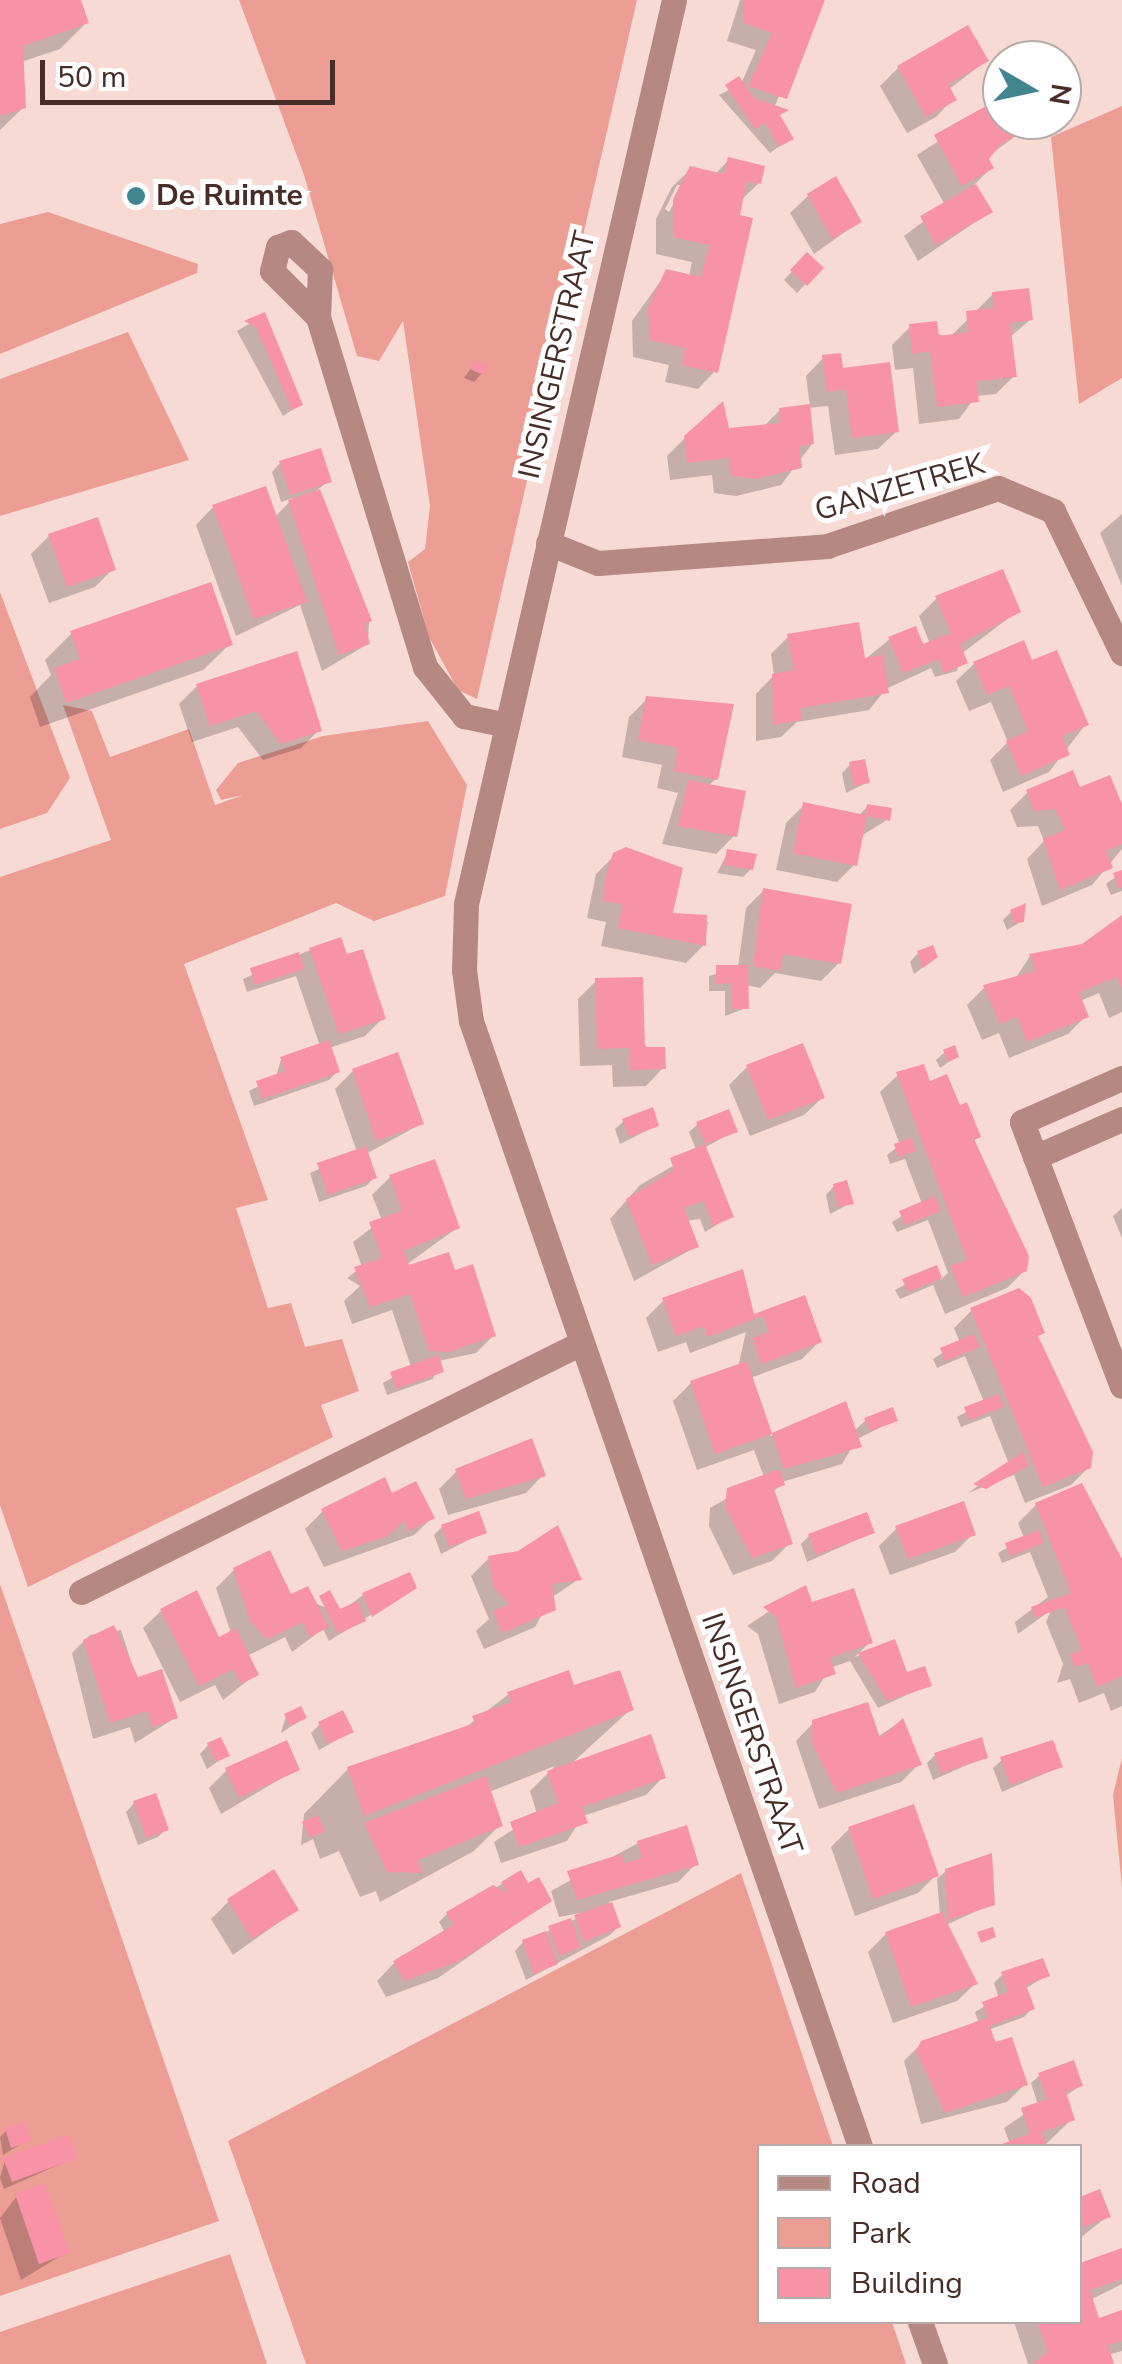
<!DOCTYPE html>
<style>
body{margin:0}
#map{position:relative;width:1122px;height:2364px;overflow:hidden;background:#f8dad5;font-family:"Nunito Sans",sans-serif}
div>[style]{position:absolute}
.green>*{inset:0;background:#ec9e94}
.shadow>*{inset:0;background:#0003}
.building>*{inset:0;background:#f892a6}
.minor>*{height:25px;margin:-12.5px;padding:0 12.5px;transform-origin:12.5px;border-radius:12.5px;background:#b58882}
.dots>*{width:28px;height:28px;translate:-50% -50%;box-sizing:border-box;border:5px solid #fff;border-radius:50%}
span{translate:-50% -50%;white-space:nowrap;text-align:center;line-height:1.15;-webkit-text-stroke:10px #fff;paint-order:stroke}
.poi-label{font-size:30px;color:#482c28;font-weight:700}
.left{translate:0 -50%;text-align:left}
.street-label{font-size:30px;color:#482c28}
.legend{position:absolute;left:757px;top:2144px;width:325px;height:180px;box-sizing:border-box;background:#fff;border:2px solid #b6aba9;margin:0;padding:12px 18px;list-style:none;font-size:30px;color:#482c28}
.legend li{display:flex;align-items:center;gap:20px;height:50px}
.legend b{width:50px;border:2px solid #b6aba9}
.north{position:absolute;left:982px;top:40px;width:100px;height:100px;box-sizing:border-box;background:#fff;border:2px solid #b6aba9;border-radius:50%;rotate:99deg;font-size:28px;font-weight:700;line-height:40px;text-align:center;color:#482c28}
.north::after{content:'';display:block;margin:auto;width:35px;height:45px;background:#3f868f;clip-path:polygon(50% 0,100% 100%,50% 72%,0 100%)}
.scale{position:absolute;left:40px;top:60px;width:295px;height:45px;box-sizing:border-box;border:5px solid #482c28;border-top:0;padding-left:12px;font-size:30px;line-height:35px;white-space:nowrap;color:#482c28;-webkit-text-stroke:8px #fff;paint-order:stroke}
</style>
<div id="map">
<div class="green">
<i style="clip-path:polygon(239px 0,637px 0,477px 699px,458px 690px,429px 637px,408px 562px,425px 549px,430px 506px,403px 321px,379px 361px,357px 356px,304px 175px)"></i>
<i style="clip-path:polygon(1122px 106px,1122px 378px,1079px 404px,1051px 137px)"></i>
<i style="clip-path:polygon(48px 212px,198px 264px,197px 273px,0 354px,0 224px)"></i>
<i style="clip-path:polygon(128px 332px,189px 460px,0 516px,0 379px)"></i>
<i style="clip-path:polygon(0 592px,70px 778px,47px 813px,0 829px)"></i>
<i style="clip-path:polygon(63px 705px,92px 711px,110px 757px,189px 729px,215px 805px,243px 795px,221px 800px,216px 790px,238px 763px,323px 736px,428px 721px,467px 785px,445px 896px,374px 921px,336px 903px,184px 964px,268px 1200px,236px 1208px,268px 1308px,291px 1303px,305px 1347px,342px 1339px,359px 1391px,321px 1405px,333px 1437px,28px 1587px,0 1505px,0 877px,111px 840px)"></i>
<i style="clip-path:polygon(0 1584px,219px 2221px,0 2296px)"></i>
<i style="clip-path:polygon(1122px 1758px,1122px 1888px,1113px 1795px)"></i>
<i style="clip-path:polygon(741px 1873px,833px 2146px,760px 2146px,760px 2322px,892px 2322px,906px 2364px,306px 2364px,228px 2141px)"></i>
<i style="clip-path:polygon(230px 2254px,267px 2364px,0 2364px,0 2332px)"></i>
</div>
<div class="shadow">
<i style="clip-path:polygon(0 0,79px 0,86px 23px,60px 49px,21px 62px,24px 107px,0 130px)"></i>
<i style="clip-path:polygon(740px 0,820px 0,774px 108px,791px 138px,770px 153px,719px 95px,741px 84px,756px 50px,727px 41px)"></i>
<i style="clip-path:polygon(986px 61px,948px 90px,953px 99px,936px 117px,907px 133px,880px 86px,898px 68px)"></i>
<i style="clip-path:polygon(1002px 100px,1002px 120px,1022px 120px,1025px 129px,986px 158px,991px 168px,974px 185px,990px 212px,918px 261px,904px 236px,945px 205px,917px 155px)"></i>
<i style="clip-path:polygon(evenodd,729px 160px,759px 183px,740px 201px,715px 371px,698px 389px,665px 382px,669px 365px,633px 357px,632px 321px,667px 272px,689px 277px,692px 262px,656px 254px,656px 219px,672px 187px,691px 169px,715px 174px,729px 160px,677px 185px,683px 185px,669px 212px,665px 209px,677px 185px)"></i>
<i style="clip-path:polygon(808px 196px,859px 222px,814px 254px,790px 213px)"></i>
<i style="clip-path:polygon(807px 255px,821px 268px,797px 293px,784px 280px)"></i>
<i style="clip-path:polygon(993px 294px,1031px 319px,1009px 338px,1014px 376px,996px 394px,976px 396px,959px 419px,919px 424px,913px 368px,895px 370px,892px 345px,910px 327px,950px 337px)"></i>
<i style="clip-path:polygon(264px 315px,300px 405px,283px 416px,237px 331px)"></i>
<i style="clip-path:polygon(823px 358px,896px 432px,878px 449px,835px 455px,828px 406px,808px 408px,812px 444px,781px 485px,736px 496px,714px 493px,712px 475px,670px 480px,667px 456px,685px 438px,763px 427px,780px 410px,810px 407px,806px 376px)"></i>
<i style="clip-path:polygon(475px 363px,482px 373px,474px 382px,464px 378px)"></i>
<i style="clip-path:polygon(280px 463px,329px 481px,317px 490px,369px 621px,368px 644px,322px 671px,300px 605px,236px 636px,196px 525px,213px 507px,275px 517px,293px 498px,281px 502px,272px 472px)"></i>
<i style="clip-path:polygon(1122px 514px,1122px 586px,1100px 533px)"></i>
<i style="clip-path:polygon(49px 536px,113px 569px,95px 587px,49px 603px,31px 554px)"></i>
<i style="clip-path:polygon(937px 598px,1018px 611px,961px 654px,957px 671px,935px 677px,931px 668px,886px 689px,869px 710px,797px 722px,781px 737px,756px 741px,756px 694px,774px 675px,771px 654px,789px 636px,863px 661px,890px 639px,922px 647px,930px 644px,919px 616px)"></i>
<i style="clip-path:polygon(72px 633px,230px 644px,203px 670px,40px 727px,30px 697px,51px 675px,45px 660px)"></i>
<i style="clip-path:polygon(1031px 663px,1086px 724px,1049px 772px,1003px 792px,990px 760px,1008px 742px,991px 702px,969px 711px,956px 681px,974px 664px)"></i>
<i style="clip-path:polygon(197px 686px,319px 730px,301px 748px,263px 760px,238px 727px,192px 742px,179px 704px)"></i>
<i style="clip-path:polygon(647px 699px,716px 779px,708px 786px,734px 836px,716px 854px,662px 844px,678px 793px,657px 788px,662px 765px,622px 757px,629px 717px)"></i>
<i style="clip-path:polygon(850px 765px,868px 782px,846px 793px,842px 773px)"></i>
<i style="clip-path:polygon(1079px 791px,1122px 810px,1122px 849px,1092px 885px,1042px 906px,1027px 859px,1044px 841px,1038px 826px,1017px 827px,1010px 810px,1028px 792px)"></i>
<i style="clip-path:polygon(804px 805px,858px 816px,868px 806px,887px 820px,861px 836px,855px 864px,837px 882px,776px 870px,786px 823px)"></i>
<i style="clip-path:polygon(728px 852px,751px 869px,743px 877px,717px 873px)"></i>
<i style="clip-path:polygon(614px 856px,670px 915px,708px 922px,704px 945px,686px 963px,601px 946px,606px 922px,587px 918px,596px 874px)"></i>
<i style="clip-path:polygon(1122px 872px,1122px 891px,1111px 895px,1106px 884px)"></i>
<i style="clip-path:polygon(764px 890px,839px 963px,821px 981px,775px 973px,760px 988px,746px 985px,746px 1008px,725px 1016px,725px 991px,709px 991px,709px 976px,738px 968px,746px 908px)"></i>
<i style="clip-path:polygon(1011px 912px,1022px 921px,1007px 930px,1003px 920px)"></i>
<i style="clip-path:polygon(1122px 920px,1122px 1012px,1109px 1018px,1099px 993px,1080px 1001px,1086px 1016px,1068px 1034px,1009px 1058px,999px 1033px,982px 1040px,967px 1005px,985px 987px,1015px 979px,1030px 956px,1082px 946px)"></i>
<i style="clip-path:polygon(310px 950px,383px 1018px,365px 1036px,329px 1048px,337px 1072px,329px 1080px,254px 1106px,249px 1091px,276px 1077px,281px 1059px,320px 1046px,296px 976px,247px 992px,243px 979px)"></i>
<i style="clip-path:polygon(918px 953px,926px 965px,914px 974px,910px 962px)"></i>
<i style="clip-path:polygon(596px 981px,663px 1068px,646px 1086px,613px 1087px,612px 1065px,580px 1066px,578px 999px)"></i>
<i style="clip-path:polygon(945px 1052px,956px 1057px,940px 1068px,936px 1060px)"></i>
<i style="clip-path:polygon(747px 1067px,822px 1098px,804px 1115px,750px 1136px,729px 1085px)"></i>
<i style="clip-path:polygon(353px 1071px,421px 1124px,366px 1154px,374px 1178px,366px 1186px,319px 1202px,310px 1173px,357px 1152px,335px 1089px)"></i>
<i style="clip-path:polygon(898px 1075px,929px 1084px,946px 1077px,1019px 1238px,1025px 1270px,1007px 1288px,945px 1314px,933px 1285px,900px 1299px,895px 1290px,936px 1268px,940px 1280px,948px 1273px,928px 1220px,897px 1232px,892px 1222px,922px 1204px,905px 1159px,890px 1164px,887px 1155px,900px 1145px,880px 1092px)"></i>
<i style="clip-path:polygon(624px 1121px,656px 1126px,620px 1144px,615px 1129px)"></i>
<i style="clip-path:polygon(698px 1124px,735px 1131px,704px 1148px,731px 1216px,705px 1232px,700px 1219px,686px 1221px,696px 1247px,634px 1281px,610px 1219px,640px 1185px,697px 1152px,689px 1132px)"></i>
<i style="clip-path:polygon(390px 1177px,457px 1228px,406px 1265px,454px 1273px,494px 1335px,476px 1353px,438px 1361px,433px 1379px,387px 1395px,383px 1383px,411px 1367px,392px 1310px,352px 1324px,344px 1301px,360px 1286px,347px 1278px,362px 1267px,353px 1242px,382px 1220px,372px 1195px)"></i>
<i style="clip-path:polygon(834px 1186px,851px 1203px,830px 1214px,826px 1195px)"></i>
<i style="clip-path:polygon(1122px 1208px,1122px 1238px,1113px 1216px)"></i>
<i style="clip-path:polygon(804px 1298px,820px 1341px,802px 1359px,750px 1378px,771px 1436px,845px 1404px,854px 1431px,866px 1420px,896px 1420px,857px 1439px,842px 1464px,782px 1482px,773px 1493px,790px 1543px,772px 1561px,733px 1575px,709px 1526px,710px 1508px,764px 1477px,754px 1450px,697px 1470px,673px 1401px,691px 1383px,738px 1367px,746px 1332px,690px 1353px,686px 1342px,658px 1352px,646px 1318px,664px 1300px,753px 1317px)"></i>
<i style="clip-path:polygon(972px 1310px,1041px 1350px,1089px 1467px,1071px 1485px,1025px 1503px,1014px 1475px,968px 1493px,1009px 1464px,990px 1416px,961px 1427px,957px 1417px,984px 1402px,965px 1356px,937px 1368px,933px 1359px,960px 1342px,954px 1328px)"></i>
<i style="clip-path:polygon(457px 1471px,543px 1475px,526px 1493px,448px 1515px,439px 1489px)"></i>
<i style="clip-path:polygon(391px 1497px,432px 1518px,414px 1535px,324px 1567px,305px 1529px,323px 1511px)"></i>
<i style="clip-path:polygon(1036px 1505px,1122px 1567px,1122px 1706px,1111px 1711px,1104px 1693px,1079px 1703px,1070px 1679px,1057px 1683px,1063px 1664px,1046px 1622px,1051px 1610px,1018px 1634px,1015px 1622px,1048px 1597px,1030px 1552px,1002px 1563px,998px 1553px,1024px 1538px,1018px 1523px)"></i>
<i style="clip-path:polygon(442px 1527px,484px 1532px,441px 1554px,434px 1535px)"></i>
<i style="clip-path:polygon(897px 1528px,973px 1534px,955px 1552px,890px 1575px,879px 1546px)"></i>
<i style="clip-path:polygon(872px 1533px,807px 1562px,801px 1544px,809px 1536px)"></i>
<i style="clip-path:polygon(489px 1558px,579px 1579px,551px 1598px,535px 1627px,484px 1649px,476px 1631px,489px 1619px,471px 1576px)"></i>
<i style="clip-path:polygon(234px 1570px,339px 1613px,363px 1595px,414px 1588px,329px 1641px,323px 1629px,292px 1652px,285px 1637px,247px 1656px,256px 1674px,223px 1700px,215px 1685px,180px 1702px,143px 1628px,161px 1611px,218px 1640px,231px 1633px,216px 1588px)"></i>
<i style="clip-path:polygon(804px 1588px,810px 1605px,870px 1642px,855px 1657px,894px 1642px,905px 1675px,929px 1685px,878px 1708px,850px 1661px,830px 1668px,815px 1692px,779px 1704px,758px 1634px,747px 1626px)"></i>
<i style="clip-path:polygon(121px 1630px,137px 1680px,175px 1718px,135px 1743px,130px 1727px,93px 1739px,72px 1653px,90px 1635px)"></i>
<i style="clip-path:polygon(573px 1688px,631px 1709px,570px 1765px,663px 1777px,646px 1795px,583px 1816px,567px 1841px,501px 1863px,494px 1842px,537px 1814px,530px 1791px,555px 1766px,489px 1792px,500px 1825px,474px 1851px,380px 1902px,376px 1891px,360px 1897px,339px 1851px,320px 1859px,313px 1839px,301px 1845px,304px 1814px,348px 1769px,462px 1730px,509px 1694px)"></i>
<i style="clip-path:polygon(286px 1716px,304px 1718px,281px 1733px)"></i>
<i style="clip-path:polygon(902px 1721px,919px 1764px,901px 1782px,819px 1809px,796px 1741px,814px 1722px,877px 1737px)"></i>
<i style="clip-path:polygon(320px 1724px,351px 1732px,319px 1750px,311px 1733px)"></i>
<i style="clip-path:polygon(208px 1745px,227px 1755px,207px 1769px,200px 1754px)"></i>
<i style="clip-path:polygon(935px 1755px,985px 1757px,933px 1780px,927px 1763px)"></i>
<i style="clip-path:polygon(1002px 1760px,1060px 1767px,1002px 1792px,993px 1768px)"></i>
<i style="clip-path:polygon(297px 1769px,221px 1814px,209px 1788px,227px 1770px)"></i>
<i style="clip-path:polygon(134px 1803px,166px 1829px,158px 1837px,138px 1845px,126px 1812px)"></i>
<i style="clip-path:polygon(849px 1829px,936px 1875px,918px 1893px,855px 1916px,831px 1847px)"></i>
<i style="clip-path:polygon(638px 1843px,696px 1864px,678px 1882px,609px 1902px,618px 1927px,610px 1935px,526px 1980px,515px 1951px,523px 1942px,596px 1910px,559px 1917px,551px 1891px)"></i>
<i style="clip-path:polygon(946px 1871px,992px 1904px,946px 1925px,975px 1984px,957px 2001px,893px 2023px,868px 1952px,886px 1934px,940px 1916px,937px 1879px)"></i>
<i style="clip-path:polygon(502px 1884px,549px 1901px,438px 1978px,386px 1997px,377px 1981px,394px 1963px,446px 1934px,439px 1922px,447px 1914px)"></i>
<i style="clip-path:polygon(229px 1901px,296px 1910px,233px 1955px,211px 1919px)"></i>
<i style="clip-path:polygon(1002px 1975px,1047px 1975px,1025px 1989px,1032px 2008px,1024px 2017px,988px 2030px,1025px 2084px,1007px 2102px,921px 2124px,904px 2061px,922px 2043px,978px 2021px,975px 2012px,999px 1998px,994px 1983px)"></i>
<i style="clip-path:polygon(1040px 2075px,1080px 2086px,1064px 2097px,1072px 2119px,1044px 2146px,1002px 2146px,1010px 2144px,1004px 2128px,1038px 2105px,1031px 2083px)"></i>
<i style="clip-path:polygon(6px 2131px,28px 2140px,3px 2155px,0 2137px)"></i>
<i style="clip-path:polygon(74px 2158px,4px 2189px,0 2178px,5px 2160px)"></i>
<i style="clip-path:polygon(1099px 2192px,1108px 2216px,1080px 2238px,1080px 2199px)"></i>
<i style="clip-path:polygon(17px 2196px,67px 2252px,21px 2280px,0 2218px)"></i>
<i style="clip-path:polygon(1122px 2251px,1122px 2284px,1090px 2300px,1097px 2321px,1122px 2312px,1122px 2351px,1108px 2355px,1111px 2364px,1028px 2364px,1014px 2322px,1080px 2322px,1080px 2265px)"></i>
</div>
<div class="building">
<i style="clip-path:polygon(0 0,81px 0,89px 23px,23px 46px,26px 108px,0 116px)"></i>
<i style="clip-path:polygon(744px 0,825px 0,787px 99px,748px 86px,772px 33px,744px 23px)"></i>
<i style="clip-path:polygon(968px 25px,989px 61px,948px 84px,957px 100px,926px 117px,897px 66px)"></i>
<i style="clip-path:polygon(739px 76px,754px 98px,789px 110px,780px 115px,794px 139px,779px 147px,766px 123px,755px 129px,725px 85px)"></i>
<i style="clip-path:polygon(1002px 97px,1002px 120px,1022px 120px,1028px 129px,1001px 144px,989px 159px,994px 168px,962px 186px,934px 135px)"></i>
<i style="clip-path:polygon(728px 157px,765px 166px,761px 184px,747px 181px,740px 215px,753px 218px,718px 373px,682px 365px,685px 348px,650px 340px,648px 308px,666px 269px,701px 277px,709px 245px,673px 237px,673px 199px,690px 166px,724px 174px)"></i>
<i style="clip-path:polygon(836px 176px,862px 222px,832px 239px,807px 194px)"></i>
<i style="clip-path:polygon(976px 184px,993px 212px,936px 245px,920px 216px)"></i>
<i style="clip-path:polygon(807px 252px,824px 268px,807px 286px,790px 270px)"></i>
<i style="clip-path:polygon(1029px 288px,1033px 320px,1010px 323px,1017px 377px,977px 381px,979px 402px,937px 407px,930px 351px,912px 354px,909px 324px,937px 321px,939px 336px,968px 332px,966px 311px,994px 308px,992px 292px)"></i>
<i style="clip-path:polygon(265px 312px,303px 405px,292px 410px,256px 327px,244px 321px)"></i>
<i style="clip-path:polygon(841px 353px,843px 368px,890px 362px,899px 432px,852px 438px,846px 389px,827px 392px,822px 355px)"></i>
<i style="clip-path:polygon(474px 360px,488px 365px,484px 375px,471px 370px)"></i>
<i style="clip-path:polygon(723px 401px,729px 428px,780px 423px,779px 408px,810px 404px,814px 444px,799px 446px,802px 468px,755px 479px,731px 476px,729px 458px,687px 463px,684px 436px)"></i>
<i style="clip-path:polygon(321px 448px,332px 482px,290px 495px,279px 461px)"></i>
<i style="clip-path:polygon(266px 486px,307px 602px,254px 619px,212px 505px)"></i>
<i style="clip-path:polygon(320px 489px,372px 621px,364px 624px,370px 644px,339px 655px,288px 500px)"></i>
<i style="clip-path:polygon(98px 517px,116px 570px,67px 587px,48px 534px)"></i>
<i style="clip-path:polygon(1003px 569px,1021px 612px,960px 644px,968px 663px,944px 673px,939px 659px,903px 673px,888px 637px,916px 626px,923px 644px,951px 633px,935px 596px)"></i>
<i style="clip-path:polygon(211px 582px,233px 645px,66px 703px,54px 668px,80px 659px,70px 631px)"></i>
<i style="clip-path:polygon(859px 622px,865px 658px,883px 655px,889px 693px,800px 708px,802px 720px,773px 725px,772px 674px,794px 670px,787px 634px)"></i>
<i style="clip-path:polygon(1024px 640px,1032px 660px,1057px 650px,1089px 725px,1062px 736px,1070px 755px,1021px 776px,1006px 741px,1028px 731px,1009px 686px,987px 695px,973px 662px)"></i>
<i style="clip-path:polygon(297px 651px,322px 731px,281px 744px,256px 711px,210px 726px,196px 684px)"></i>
<i style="clip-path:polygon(646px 696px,734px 704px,718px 780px,674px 771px,678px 748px,638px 740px)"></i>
<i style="clip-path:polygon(865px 759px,870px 783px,854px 786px,849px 762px)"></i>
<i style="clip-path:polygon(1073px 770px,1080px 787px,1110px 775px,1122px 804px,1122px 844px,1106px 851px,1113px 868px,1060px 890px,1043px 839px,1065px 830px,1055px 809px,1034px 811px,1026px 790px)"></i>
<i style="clip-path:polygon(688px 780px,746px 791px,737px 837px,678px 826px)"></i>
<i style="clip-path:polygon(803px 802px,865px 815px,867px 804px,892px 808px,890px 821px,867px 816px,857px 866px,793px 853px)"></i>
<i style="clip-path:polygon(626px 847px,683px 868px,673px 913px,707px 915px,706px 946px,618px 928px,622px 904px,603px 901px,605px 880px,613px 853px)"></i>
<i style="clip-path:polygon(727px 849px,757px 854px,753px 870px,724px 865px)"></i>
<i style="clip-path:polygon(1122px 870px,1122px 887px,1119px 889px,1113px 873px)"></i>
<i style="clip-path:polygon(763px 888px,852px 904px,841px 964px,783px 954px,780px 971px,753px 966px)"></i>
<i style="clip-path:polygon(1026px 903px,1024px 922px,1015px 923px,1010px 910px)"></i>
<i style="clip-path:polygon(1122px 915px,1122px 990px,1117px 977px,1079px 992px,1089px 1017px,1027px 1042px,1017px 1017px,1000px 1024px,983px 985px,1036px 971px,1029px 954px,1082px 944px)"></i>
<i style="clip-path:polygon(341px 937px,347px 954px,363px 949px,386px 1019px,339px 1034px,309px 948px)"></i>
<i style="clip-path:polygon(933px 945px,938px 957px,923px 968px,917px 951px)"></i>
<i style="clip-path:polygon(299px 952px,304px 969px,255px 985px,250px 968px)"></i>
<i style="clip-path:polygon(716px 965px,748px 965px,749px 1009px,732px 1009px,732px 983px,716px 984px)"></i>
<i style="clip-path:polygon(643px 977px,645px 1047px,665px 1047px,666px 1069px,630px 1070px,629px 1048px,597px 1049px,595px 978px)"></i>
<i style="clip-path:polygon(329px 1040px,340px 1072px,262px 1099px,256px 1081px,285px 1071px,280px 1057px)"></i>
<i style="clip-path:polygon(803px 1043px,825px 1098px,768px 1120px,746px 1065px)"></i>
<i style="clip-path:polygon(955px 1045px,959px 1057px,948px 1062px,943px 1050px)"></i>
<i style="clip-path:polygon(398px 1052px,424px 1124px,376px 1141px,352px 1069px)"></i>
<i style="clip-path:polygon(924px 1064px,930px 1081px,947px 1074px,960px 1105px,967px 1102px,981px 1137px,974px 1140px,1029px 1256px,1027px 1271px,963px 1297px,950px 1266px,967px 1260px,896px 1072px)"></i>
<i style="clip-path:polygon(653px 1107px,659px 1126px,629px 1137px,622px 1119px)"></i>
<i style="clip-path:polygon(729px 1109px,738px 1132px,705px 1144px,696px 1122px)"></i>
<i style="clip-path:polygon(911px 1138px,916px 1151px,898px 1157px,894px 1144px)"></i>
<i style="clip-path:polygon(705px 1144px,734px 1217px,713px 1226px,704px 1201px,684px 1208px,699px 1247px,652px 1265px,626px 1199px,674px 1170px,670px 1158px)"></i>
<i style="clip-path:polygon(366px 1146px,377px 1178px,328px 1195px,317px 1163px)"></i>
<i style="clip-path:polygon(435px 1159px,460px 1228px,404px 1251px,409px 1265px,449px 1252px,455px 1270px,473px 1264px,496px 1336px,449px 1352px,429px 1351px,410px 1294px,370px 1307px,354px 1267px,382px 1258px,369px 1222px,402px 1211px,389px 1175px)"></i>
<i style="clip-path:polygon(847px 1180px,854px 1204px,838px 1207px,833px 1184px)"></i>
<i style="clip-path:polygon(935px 1196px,941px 1211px,905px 1225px,899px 1211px)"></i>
<i style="clip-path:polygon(937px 1265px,942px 1278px,908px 1292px,902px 1279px)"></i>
<i style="clip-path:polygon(743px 1269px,754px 1314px,805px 1295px,822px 1342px,761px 1364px,752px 1338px,769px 1332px,763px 1316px,707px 1337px,704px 1326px,676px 1336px,662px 1298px)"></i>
<i style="clip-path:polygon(1019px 1288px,1031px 1298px,1045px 1333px,1038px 1336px,1093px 1452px,1091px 1468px,1043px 1487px,970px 1308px)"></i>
<i style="clip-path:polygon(974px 1334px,980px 1347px,945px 1361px,940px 1348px)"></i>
<i style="clip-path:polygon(439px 1355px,444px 1372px,396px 1389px,390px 1372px)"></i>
<i style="clip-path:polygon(747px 1361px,772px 1433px,846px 1401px,862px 1447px,784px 1469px,772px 1434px,715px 1454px,690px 1381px)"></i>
<i style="clip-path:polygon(999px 1394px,1004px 1407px,969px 1420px,964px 1407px)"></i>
<i style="clip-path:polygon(893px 1407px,898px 1421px,870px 1431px,864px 1418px)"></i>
<i style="clip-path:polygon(532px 1438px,546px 1476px,466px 1499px,455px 1469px)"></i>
<i style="clip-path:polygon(1023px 1452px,1029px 1465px,986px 1489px,973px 1484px)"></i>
<i style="clip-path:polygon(780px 1469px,785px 1485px,774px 1489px,793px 1544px,752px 1558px,725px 1507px,727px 1488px)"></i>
<i style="clip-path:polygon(385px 1477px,392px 1493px,416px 1481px,435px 1518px,409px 1531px,403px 1521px,388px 1536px,342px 1551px,321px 1509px)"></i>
<i style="clip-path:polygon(1082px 1483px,1122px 1559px,1122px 1676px,1097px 1687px,1088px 1663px,1075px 1667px,1070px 1655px,1082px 1650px,1064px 1607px,1035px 1618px,1031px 1607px,1071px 1593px,1035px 1503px)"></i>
<i style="clip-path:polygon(964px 1501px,976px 1535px,908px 1559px,895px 1526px)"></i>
<i style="clip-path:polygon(479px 1511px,487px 1533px,449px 1547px,441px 1525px)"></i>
<i style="clip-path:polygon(867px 1512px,875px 1533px,816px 1555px,808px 1534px)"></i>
<i style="clip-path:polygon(558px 1525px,582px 1580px,552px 1584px,556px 1610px,502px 1633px,493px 1611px,509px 1604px,493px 1586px,488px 1556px,518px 1551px)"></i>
<i style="clip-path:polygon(1039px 1530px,1044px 1543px,1010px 1556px,1005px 1543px)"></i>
<i style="clip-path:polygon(270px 1550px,291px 1594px,308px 1586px,329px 1627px,310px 1637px,303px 1622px,267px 1639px,250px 1621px,233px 1568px)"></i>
<i style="clip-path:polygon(410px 1572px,417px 1588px,372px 1617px,362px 1593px)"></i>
<i style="clip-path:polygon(806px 1585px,812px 1602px,854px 1588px,873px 1643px,830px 1658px,836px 1674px,796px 1688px,776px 1617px,763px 1607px)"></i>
<i style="clip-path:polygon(197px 1590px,219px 1637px,236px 1628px,259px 1675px,241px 1684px,233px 1669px,199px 1686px,160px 1609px)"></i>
<i style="clip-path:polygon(330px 1590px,340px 1609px,357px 1601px,366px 1621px,338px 1634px,319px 1596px)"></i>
<i style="clip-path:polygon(114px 1625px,138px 1677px,162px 1669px,178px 1718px,152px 1727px,148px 1711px,110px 1723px,83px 1640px)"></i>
<i style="clip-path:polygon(895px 1639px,907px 1672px,925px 1666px,932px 1686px,887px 1701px,858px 1653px)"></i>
<i style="clip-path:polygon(569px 1670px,574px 1685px,620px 1670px,634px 1710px,364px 1816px,347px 1767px,475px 1723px,472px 1716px,512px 1702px,507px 1692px)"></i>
<i style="clip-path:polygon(868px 1702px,880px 1738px,903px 1718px,922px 1765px,837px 1793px,812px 1743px,812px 1720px)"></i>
<i style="clip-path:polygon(301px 1706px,307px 1718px,290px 1726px,284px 1714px)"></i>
<i style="clip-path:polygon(343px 1710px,354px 1732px,328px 1744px,318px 1722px)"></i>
<i style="clip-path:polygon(651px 1734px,666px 1778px,582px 1807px,588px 1823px,519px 1847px,510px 1822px,558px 1803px,547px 1771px)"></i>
<i style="clip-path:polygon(221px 1737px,230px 1756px,216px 1762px,207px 1743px)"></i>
<i style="clip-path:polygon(982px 1737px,988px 1758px,941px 1773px,934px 1753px)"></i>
<i style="clip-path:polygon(287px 1740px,300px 1770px,239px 1798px,225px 1768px)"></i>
<i style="clip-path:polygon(1053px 1740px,1063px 1767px,1010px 1785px,1000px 1757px)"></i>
<i style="clip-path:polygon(486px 1776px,503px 1826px,418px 1860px,423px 1873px,387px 1872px,364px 1823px)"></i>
<i style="clip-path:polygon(156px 1793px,169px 1830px,146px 1838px,133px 1801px)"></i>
<i style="clip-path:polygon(914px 1804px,939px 1876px,873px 1899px,848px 1827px)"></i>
<i style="clip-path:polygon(318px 1815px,325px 1831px,310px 1838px,302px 1822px)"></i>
<i style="clip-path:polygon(687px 1825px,699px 1865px,577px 1900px,567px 1871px,621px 1854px,624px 1863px,642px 1858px,637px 1841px)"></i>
<i style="clip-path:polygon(992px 1853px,995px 1905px,948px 1920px,945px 1869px)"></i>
<i style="clip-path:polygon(274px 1869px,299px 1910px,252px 1939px,227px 1899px)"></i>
<i style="clip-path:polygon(521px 1870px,528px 1883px,539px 1877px,552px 1901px,459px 1961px,404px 1981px,393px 1961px,453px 1925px,446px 1912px,493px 1885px,508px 1894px,501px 1882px)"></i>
<i style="clip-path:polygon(612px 1902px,621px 1927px,584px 1942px,574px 1915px)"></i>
<i style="clip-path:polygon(942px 1912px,978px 1984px,911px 2007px,885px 1932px)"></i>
<i style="clip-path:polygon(571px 1918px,581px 1947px,559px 1956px,548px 1926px)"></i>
<i style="clip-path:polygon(993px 1927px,996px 1937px,981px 1943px,977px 1932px)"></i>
<i style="clip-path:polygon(546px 1931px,558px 1964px,534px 1974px,522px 1940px)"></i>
<i style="clip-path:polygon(1043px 1958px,1050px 1976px,1026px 1985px,1035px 2009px,990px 2026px,995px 2042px,1012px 2037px,1028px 2085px,945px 2113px,916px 2051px,921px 2041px,988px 2018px,982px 2002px,1008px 1992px,1001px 1972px)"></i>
<i style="clip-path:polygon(1074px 2060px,1083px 2086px,1066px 2092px,1075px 2120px,1042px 2132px,1047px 2146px,996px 2146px,1030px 2134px,1021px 2108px,1047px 2099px,1038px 2073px)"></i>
<i style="clip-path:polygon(25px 2122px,31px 2141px,11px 2148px,5px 2129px)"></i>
<i style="clip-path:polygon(68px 2135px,77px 2158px,12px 2182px,3px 2158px)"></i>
<i style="clip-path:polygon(45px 2183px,70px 2253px,39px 2264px,15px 2194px)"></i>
<i style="clip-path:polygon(1100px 2189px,1111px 2217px,1080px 2228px,1080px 2197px)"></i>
<i style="clip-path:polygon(1122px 2248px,1122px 2279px,1090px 2290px,1099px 2318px,1122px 2310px,1122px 2341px,1108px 2345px,1114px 2364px,1033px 2364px,1048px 2352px,1037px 2322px,1080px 2322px,1080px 2263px)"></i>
</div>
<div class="minor">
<i style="left:674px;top:0;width:928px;rotate:102.96deg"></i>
<i style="left:466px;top:904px;width:66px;rotate:91.7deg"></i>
<i style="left:464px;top:970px;width:51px;rotate:82.2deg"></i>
<i style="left:471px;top:1021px;width:1190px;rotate:70.93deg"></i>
<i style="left:291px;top:242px;width:40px;rotate:43deg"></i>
<i style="left:320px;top:269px;width:48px;rotate:92.4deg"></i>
<i style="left:318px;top:317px;width:65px;rotate:-135deg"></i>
<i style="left:272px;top:271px;width:25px;rotate:-76deg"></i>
<i style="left:278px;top:247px;width:14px;rotate:-21deg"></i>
<i style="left:318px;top:317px;width:366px;rotate:73deg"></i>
<i style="left:425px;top:667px;width:63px;rotate:51.5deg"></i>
<i style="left:464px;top:716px;width:44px;rotate:11.8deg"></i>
<i style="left:548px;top:543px;width:54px;rotate:21.8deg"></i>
<i style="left:598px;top:563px;width:230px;rotate:-4.2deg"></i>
<i style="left:827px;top:546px;width:181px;rotate:-18.7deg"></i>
<i style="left:998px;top:488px;width:60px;rotate:22.7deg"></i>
<i style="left:1053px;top:511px;width:158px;rotate:64.1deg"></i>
<i style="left:1122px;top:1078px;width:109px;rotate:156.3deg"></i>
<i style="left:1022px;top:1122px;width:282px;rotate:69.3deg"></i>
<i style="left:1035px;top:1157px;width:95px;rotate:-23.6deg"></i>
<i style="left:81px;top:1592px;width:559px;rotate:-26.47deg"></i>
<i style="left:920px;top:2322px;width:45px;rotate:70.3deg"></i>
</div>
<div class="dots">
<i style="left:136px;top:196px;background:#3f868f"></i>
</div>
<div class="poi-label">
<span class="left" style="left:156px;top:196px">De Ruimte</span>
</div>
<div class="street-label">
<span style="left:558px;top:355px;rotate:-77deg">INSINGERSTRAAT</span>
<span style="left:900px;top:488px;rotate:-16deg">GANZETREK</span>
<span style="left:751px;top:1734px;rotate:71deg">INSINGERSTRAAT</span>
</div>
<ul class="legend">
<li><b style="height:12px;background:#b58882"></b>Road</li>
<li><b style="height:28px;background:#ec9e94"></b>Park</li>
<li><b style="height:28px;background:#f892a6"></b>Building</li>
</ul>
<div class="north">N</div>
<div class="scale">50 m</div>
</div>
